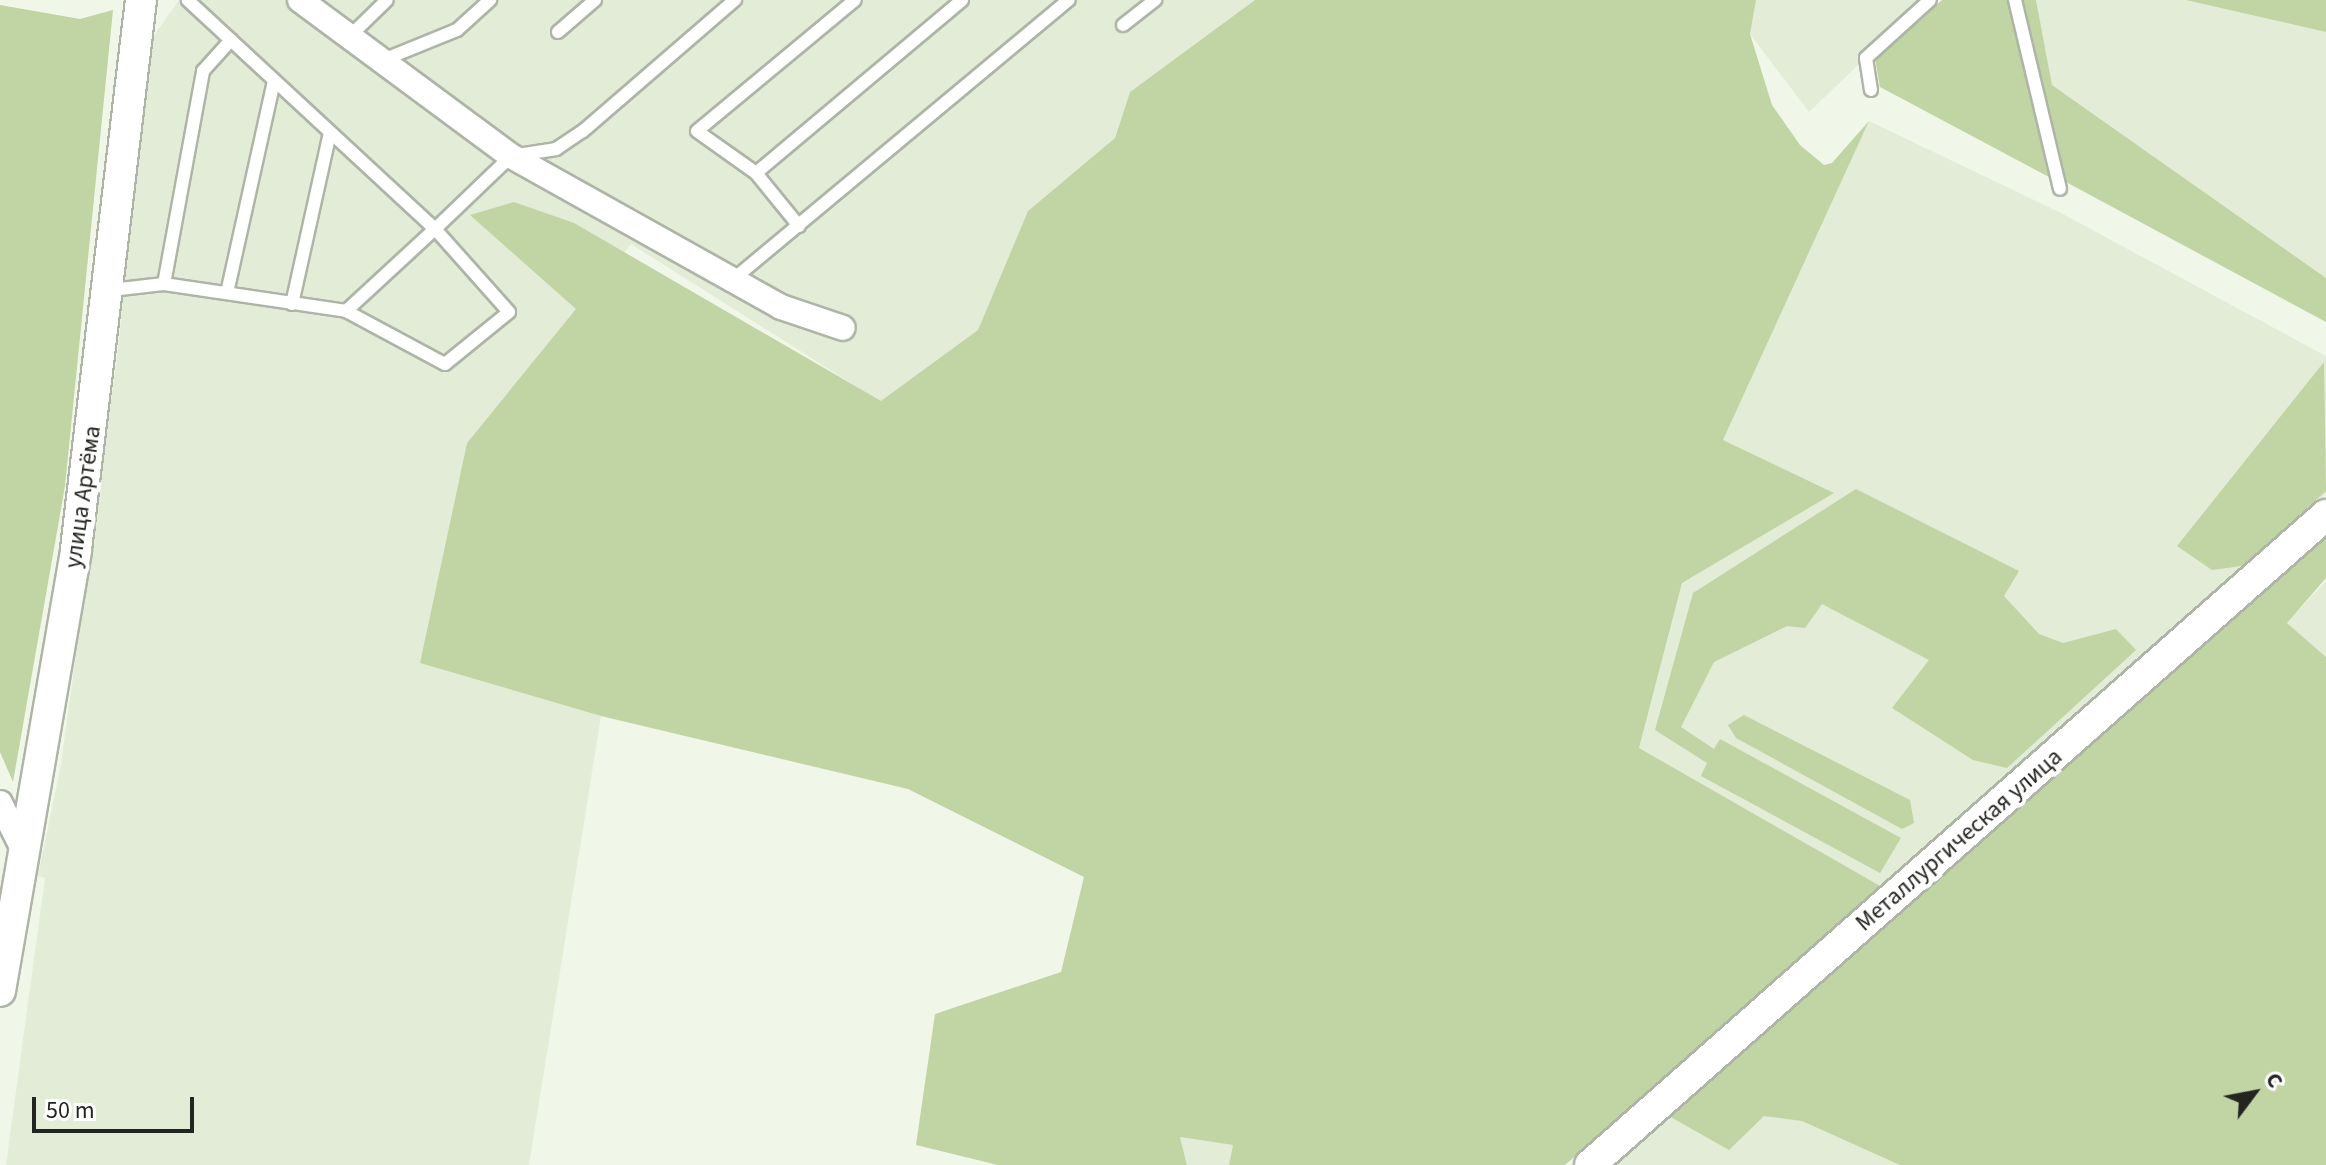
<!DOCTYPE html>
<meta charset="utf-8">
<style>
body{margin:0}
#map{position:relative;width:2326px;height:1165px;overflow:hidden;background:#f0f6e8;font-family:"Source Sans 3",sans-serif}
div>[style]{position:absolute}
.built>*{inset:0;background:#e3ecd6}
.green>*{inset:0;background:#c0d4a4}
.roads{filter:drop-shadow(2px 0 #aeb4a6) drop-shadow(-2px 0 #aeb4a6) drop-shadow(0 2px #aeb4a6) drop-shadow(0 -2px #aeb4a6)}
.service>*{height:12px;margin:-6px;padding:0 6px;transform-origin:6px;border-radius:6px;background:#fff}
.minor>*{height:24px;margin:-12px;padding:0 12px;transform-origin:12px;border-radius:12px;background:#fff}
.tertiary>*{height:30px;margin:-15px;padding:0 15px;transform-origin:15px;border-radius:15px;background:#fff}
span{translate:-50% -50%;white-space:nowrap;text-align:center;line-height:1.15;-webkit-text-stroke:8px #fff;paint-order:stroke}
.street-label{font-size:24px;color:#232520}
.north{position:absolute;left:2214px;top:1053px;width:80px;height:80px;-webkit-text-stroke:6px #fff;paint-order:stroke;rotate:58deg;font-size:22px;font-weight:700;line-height:32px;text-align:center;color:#232520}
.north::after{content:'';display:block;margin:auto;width:28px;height:36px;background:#232520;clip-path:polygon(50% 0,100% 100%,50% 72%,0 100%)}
.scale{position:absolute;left:32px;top:1097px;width:162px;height:36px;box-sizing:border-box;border:4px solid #232520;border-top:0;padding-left:10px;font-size:24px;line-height:28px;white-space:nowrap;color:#232520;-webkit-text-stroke:6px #fff;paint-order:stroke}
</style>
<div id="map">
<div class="built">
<i style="clip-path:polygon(179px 0,1255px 0,1130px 92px,1115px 138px,1028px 211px,978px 330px,881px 402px,631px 244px,467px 443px,420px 663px,601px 716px,529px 1165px,6px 1165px,45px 878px,38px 876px,61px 764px,118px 350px,144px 79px,151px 40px)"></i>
<i style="clip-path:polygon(1756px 0,1926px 0,1809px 112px,1750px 34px)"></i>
<i style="clip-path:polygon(2036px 0,2326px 0,2326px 278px,2052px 85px)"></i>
<i style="clip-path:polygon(1869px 121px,2059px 212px,2326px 356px,2326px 494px,1882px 887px,1639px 748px,1682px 583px,1833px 493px,1723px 440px)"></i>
<i style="clip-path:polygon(2326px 581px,2326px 657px,2287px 623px)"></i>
<i style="clip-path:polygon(1669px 1107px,1800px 1116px,1909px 1165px,1604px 1165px)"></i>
<i style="clip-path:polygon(1180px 1137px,1233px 1145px,1229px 1165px,1187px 1165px)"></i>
</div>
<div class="green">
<i style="clip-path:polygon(1255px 0,1756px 0,1750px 34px,1772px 105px,1800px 145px,1824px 165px,1832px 163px,1869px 121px,1723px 440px,1834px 493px,1682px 583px,1639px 748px,1882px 887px,1565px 1165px,1229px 1165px,1233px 1145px,1180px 1137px,1187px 1165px,998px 1165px,916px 1145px,935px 1014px,1061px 972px,1084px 877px,908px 789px,601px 716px,420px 663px,467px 443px,576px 309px,470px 215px,514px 202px,574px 223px,881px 401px,978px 330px,1028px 211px,1115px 138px,1130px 92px)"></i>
<i style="clip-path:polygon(1942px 0,2007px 0,2012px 6px,2051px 178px,1880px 87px,1875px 59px)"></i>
<i style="clip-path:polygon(2020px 0,2036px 0,2052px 85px,2326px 278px,2326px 322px,2066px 182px)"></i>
<i style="clip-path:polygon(2186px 0,2326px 0,2326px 32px,2322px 31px)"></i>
<i style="clip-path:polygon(0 5px,80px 19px,113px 10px,65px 486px,13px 782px,0 752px)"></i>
<i style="clip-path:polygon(2324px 362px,2326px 491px,2242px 566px,2212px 570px,2177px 546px)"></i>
<i style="clip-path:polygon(1856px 489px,2019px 571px,2004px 596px,2039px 634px,2063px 643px,2116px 629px,2136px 650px,2007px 768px,1973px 760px,1892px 708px,1929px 660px,1822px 604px,1805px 628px,1787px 626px,1714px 662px,1681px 727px,1714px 749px,1720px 739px,1901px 838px,1880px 873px,1701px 776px,1707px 763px,1655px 730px,1693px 593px)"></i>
<i style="clip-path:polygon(2326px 530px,2326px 578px,2287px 623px,2326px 657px,2326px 1165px,1900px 1165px,1802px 1121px,1764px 1116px,1729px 1150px,1667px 1115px)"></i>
<i style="clip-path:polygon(1744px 715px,1910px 800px,1914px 823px,1902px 829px,1736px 738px,1728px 725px)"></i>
</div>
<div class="roads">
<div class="service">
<i style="left:2015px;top:0;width:194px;rotate:76.6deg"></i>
<i style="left:1123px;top:25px;width:41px;rotate:-38deg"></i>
<i style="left:558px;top:32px;width:49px;rotate:-40.9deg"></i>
<i style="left:348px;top:38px;width:54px;rotate:-44.3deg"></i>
<i style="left:383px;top:60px;width:80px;rotate:-22.1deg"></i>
<i style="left:457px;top:30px;width:45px;rotate:-42.3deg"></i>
<i style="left:1871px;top:90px;width:32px;rotate:-99deg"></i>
<i style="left:1866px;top:58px;width:86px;rotate:-42.2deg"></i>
<i style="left:756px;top:173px;width:72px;rotate:-144.6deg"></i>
<i style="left:697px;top:131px;width:205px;rotate:-39.7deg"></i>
<i style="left:799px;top:226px;width:68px;rotate:-129.1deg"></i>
<i style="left:756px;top:173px;width:269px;rotate:-40deg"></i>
<i style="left:736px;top:277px;width:433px;rotate:-39.8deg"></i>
<i style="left:164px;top:284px;width:217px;rotate:-79.6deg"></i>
<i style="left:203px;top:71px;width:42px;rotate:-47.9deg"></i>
<i style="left:111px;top:290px;width:53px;rotate:-6.5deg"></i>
<i style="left:164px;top:284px;width:184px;rotate:8.4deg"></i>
<i style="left:346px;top:311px;width:121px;rotate:-42.7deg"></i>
<i style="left:435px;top:229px;width:337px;rotate:-137.2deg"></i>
<i style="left:227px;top:293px;width:217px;rotate:-77.5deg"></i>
<i style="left:292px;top:304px;width:176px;rotate:-77.5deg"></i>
<i style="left:346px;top:311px;width:112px;rotate:28.2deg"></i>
<i style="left:445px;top:364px;width:82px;rotate:-39.1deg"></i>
<i style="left:509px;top:312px;width:111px;rotate:-131.7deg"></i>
<i style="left:435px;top:229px;width:105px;rotate:-43.8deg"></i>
<i style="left:511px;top:156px;width:46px;rotate:-8.8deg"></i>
<i style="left:556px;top:149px;width:32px;rotate:-34deg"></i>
<i style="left:583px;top:131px;width:201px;rotate:-40.8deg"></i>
</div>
<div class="minor">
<i style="left:300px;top:0;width:262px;rotate:36.5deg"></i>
<i style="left:511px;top:156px;width:309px;rotate:29.2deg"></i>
<i style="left:781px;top:307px;width:65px;rotate:18.7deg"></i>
<i style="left:0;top:803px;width:56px;rotate:63.4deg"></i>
</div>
<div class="tertiary">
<i style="left:0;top:991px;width:448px;rotate:-80.2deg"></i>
<i style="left:76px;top:549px;width:553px;rotate:-83.25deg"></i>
<i style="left:1590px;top:1165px;width:982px;rotate:-41.45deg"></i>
</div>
</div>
<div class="street-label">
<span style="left:83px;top:497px;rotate:-82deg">улица Артёма</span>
<span style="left:1959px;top:840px;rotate:-41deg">Металлургическая улица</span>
</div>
<div class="north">С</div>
<div class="scale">50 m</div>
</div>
